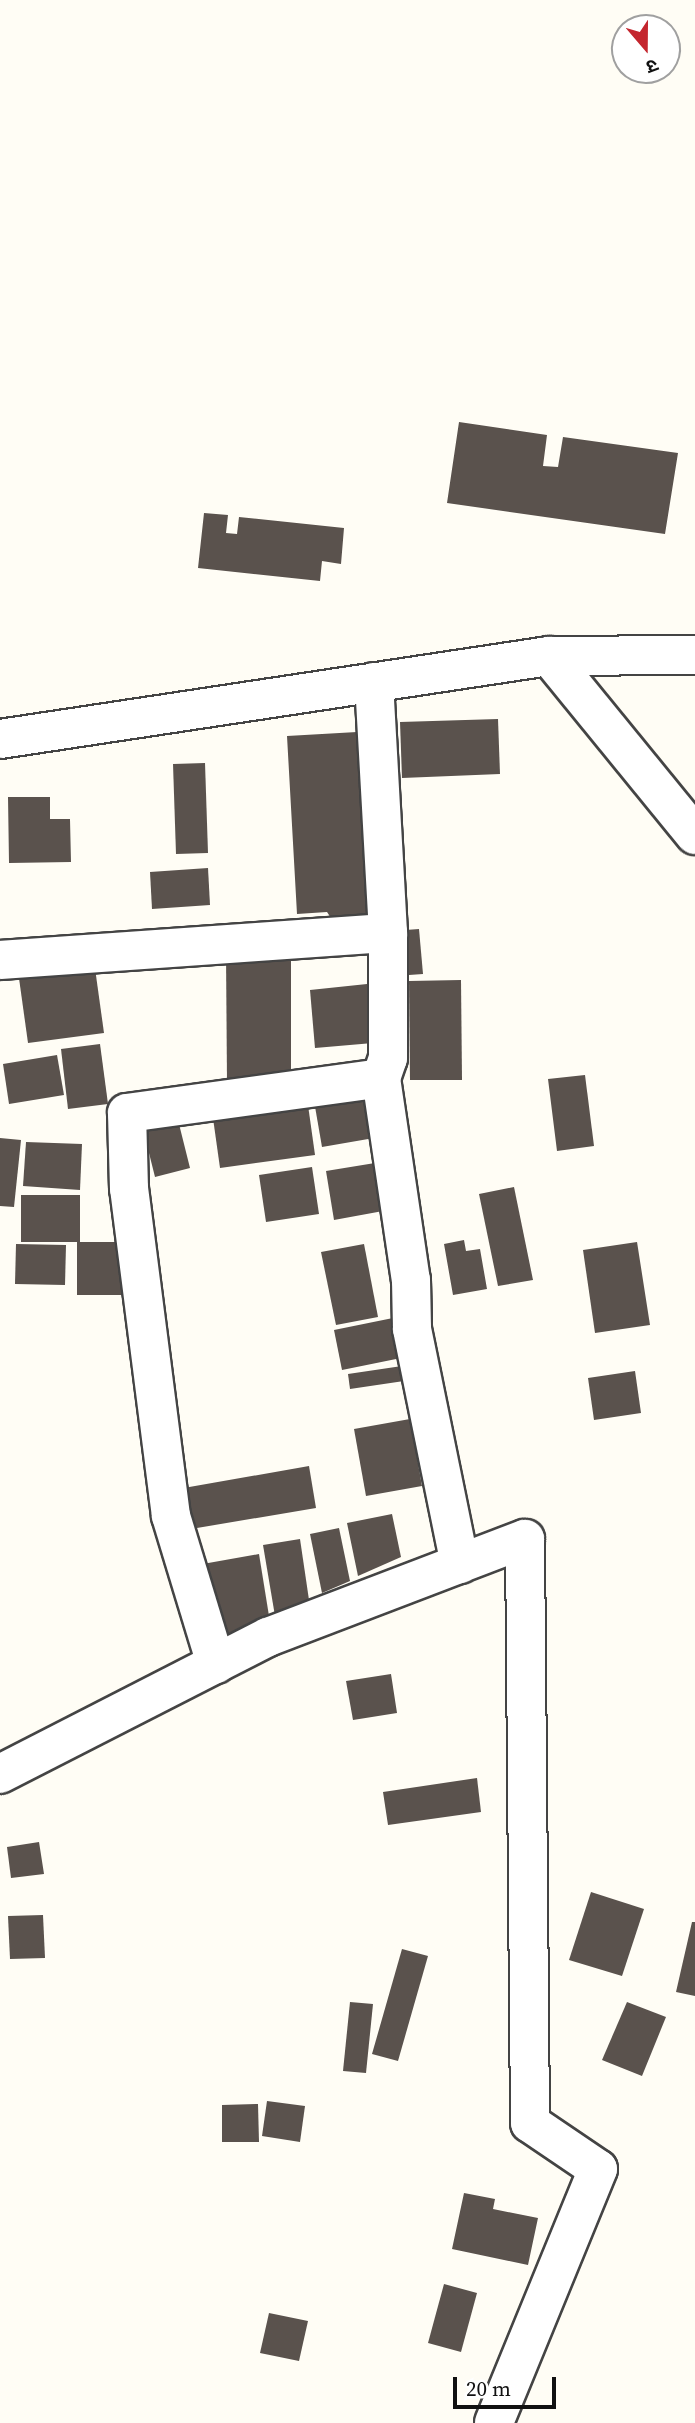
<!DOCTYPE html>
<meta charset="utf-8">
<style>
body{margin:0}
#map{position:relative;width:695px;height:2423px;overflow:hidden;background:#fffdf5;font-family:"Source Serif 4","Noto Sans Devanagari",serif}
div>[style]{position:absolute}
.building>*{inset:0;background:#5a524d}
.roads{filter:drop-shadow(2px 0 #444) drop-shadow(-2px 0 #444) drop-shadow(0 2px #444) drop-shadow(0 -2px #444)}
.minor>*{height:38px;margin:-19px;padding:0 19px;transform-origin:19px;border-radius:19px;background:#fff}
span{translate:-50% -50%;white-space:nowrap;text-align:center;line-height:1.15;-webkit-text-stroke:7px #fff;paint-order:stroke}
.north{position:absolute;left:611px;top:14px;width:70px;height:70px;box-sizing:border-box;background:#fff;border:2px solid #a0a0a0;border-radius:50%;rotate:160deg;font-size:19px;font-weight:700;line-height:28px;text-align:center;color:#111}
.north::after{content:'';display:block;margin:auto;width:24px;height:32px;background:#c4262e;clip-path:polygon(50% 0,100% 100%,50% 72%,0 100%)}
.scale{position:absolute;left:453px;top:2377px;width:103px;height:32px;box-sizing:border-box;border:4px solid #111;border-top:0;padding-left:9px;font-size:21px;line-height:24px;white-space:nowrap;color:#111;-webkit-text-stroke:5px #fff;paint-order:stroke}
</style>
<div id="map">
<div class="building">
<i style="clip-path:polygon(459px 422px,547px 435px,543px 466px,558px 467px,563px 437px,678px 453px,665px 534px,447px 503px)"></i>
<i style="clip-path:polygon(204px 513px,228px 515px,226px 533px,237px 534px,239px 517px,344px 528px,341px 564px,322px 561px,320px 581px,198px 568px)"></i>
<i style="clip-path:polygon(498px 719px,500px 774px,402px 778px,400px 722px)"></i>
<i style="clip-path:polygon(357px 732px,368px 919px,333px 921px,327px 912px,297px 914px,287px 736px)"></i>
<i style="clip-path:polygon(205px 763px,208px 853px,176px 854px,173px 764px)"></i>
<i style="clip-path:polygon(8px 797px,50px 797px,50px 819px,70px 819px,71px 862px,9px 863px)"></i>
<i style="clip-path:polygon(208px 868px,210px 905px,152px 909px,150px 872px)"></i>
<i style="clip-path:polygon(419px 929px,423px 974px,395px 976px,392px 931px)"></i>
<i style="clip-path:polygon(291px 952px,291px 1081px,227px 1082px,226px 953px)"></i>
<i style="clip-path:polygon(94px 961px,104px 1033px,28px 1043px,18px 971px)"></i>
<i style="clip-path:polygon(461px 980px,462px 1080px,410px 1080px,409px 981px)"></i>
<i style="clip-path:polygon(367px 984px,373px 1043px,315px 1048px,310px 990px)"></i>
<i style="clip-path:polygon(100px 1044px,108px 1104px,68px 1109px,61px 1049px)"></i>
<i style="clip-path:polygon(57px 1055px,64px 1095px,9px 1104px,3px 1064px)"></i>
<i style="clip-path:polygon(585px 1075px,594px 1146px,557px 1151px,548px 1079px)"></i>
<i style="clip-path:polygon(364px 1086px,374px 1138px,322px 1147px,313px 1095px)"></i>
<i style="clip-path:polygon(306px 1091px,315px 1155px,220px 1168px,211px 1104px)"></i>
<i style="clip-path:polygon(178px 1120px,190px 1168px,155px 1177px,143px 1129px)"></i>
<i style="clip-path:polygon(0 1138px,21px 1140px,14px 1207px,0 1206px)"></i>
<i style="clip-path:polygon(26px 1142px,82px 1144px,80px 1190px,23px 1186px)"></i>
<i style="clip-path:polygon(375px 1163px,383px 1211px,334px 1220px,326px 1171px)"></i>
<i style="clip-path:polygon(312px 1167px,319px 1214px,266px 1222px,259px 1175px)"></i>
<i style="clip-path:polygon(514px 1187px,533px 1280px,498px 1286px,479px 1194px)"></i>
<i style="clip-path:polygon(21px 1195px,80px 1195px,80px 1242px,130px 1242px,131px 1295px,77px 1295px,77px 1242px,21px 1242px)"></i>
<i style="clip-path:polygon(464px 1240px,466px 1251px,480px 1249px,487px 1289px,453px 1295px,444px 1244px)"></i>
<i style="clip-path:polygon(637px 1242px,650px 1325px,595px 1333px,583px 1250px)"></i>
<i style="clip-path:polygon(16px 1244px,66px 1245px,65px 1285px,15px 1284px)"></i>
<i style="clip-path:polygon(364px 1244px,378px 1317px,336px 1325px,321px 1252px)"></i>
<i style="clip-path:polygon(393px 1318px,401px 1358px,342px 1370px,334px 1330px)"></i>
<i style="clip-path:polygon(402px 1366px,404px 1381px,350px 1389px,348px 1374px)"></i>
<i style="clip-path:polygon(635px 1371px,641px 1413px,594px 1420px,588px 1378px)"></i>
<i style="clip-path:polygon(410px 1419px,422px 1486px,366px 1496px,354px 1429px)"></i>
<i style="clip-path:polygon(309px 1466px,316px 1508px,185px 1530px,178px 1489px)"></i>
<i style="clip-path:polygon(392px 1514px,401px 1557px,358px 1576px,347px 1523px)"></i>
<i style="clip-path:polygon(339px 1528px,350px 1581px,322px 1593px,310px 1534px)"></i>
<i style="clip-path:polygon(300px 1539px,309px 1600px,275px 1616px,263px 1545px)"></i>
<i style="clip-path:polygon(259px 1554px,269px 1616px,211px 1641px,197px 1565px)"></i>
<i style="clip-path:polygon(391px 1674px,397px 1713px,353px 1720px,346px 1681px)"></i>
<i style="clip-path:polygon(477px 1778px,481px 1812px,388px 1825px,383px 1792px)"></i>
<i style="clip-path:polygon(39px 1842px,44px 1874px,11px 1878px,7px 1847px)"></i>
<i style="clip-path:polygon(591px 1892px,644px 1909px,622px 1976px,569px 1960px)"></i>
<i style="clip-path:polygon(43px 1915px,45px 1958px,10px 1959px,8px 1916px)"></i>
<i style="clip-path:polygon(692px 1922px,695px 1922px,695px 1996px,676px 1992px)"></i>
<i style="clip-path:polygon(402px 1949px,428px 1956px,398px 2061px,372px 2054px)"></i>
<i style="clip-path:polygon(350px 2002px,373px 2004px,366px 2073px,343px 2071px)"></i>
<i style="clip-path:polygon(627px 2002px,666px 2017px,642px 2076px,602px 2060px)"></i>
<i style="clip-path:polygon(267px 2101px,305px 2106px,300px 2142px,262px 2136px)"></i>
<i style="clip-path:polygon(258px 2104px,259px 2142px,222px 2142px,222px 2105px)"></i>
<i style="clip-path:polygon(464px 2193px,495px 2199px,493px 2209px,538px 2218px,528px 2265px,452px 2249px)"></i>
<i style="clip-path:polygon(444px 2284px,477px 2293px,461px 2352px,428px 2343px)"></i>
<i style="clip-path:polygon(269px 2313px,308px 2321px,299px 2361px,260px 2353px)"></i>
</div>
<div class="roads">
<div class="minor">
<i style="left:549px;top:656px;width:231px;rotate:50.8deg"></i>
<i style="left:374px;top:682px;width:251px;rotate:86.8deg"></i>
<i style="left:388px;top:933px;width:125px;rotate:90deg"></i>
<i style="left:388px;top:1058px;width:21px;rotate:109deg"></i>
<i style="left:381px;top:1078px;width:204px;rotate:81.6deg"></i>
<i style="left:411px;top:1280px;width:49px;rotate:88.8deg"></i>
<i style="left:412px;top:1329px;width:240px;rotate:78.5deg"></i>
<i style="left:0;top:739px;width:555px;rotate:-8.6deg"></i>
<i style="left:549px;top:656px;width:146px;rotate:-0.4deg"></i>
<i style="left:0;top:960px;width:389px;rotate:-4deg"></i>
<i style="left:216px;top:1664px;width:155px;rotate:-106.9deg"></i>
<i style="left:171px;top:1516px;width:330px;rotate:-97.3deg"></i>
<i style="left:129px;top:1189px;width:76px;rotate:-91.5deg"></i>
<i style="left:127px;top:1113px;width:256px;rotate:-7.8deg"></i>
<i style="left:0;top:1774px;width:301px;rotate:-27.1deg"></i>
<i style="left:268px;top:1637px;width:275px;rotate:-20.9deg"></i>
<i style="left:525px;top:1539px;width:584px;rotate:89.51deg"></i>
<i style="left:530px;top:2123px;width:82px;rotate:34.1deg"></i>
<i style="left:598px;top:2169px;width:274px;rotate:112.3deg"></i>
</div>
</div>
<div class="north">उ</div>
<div class="scale">20 m</div>
</div>
